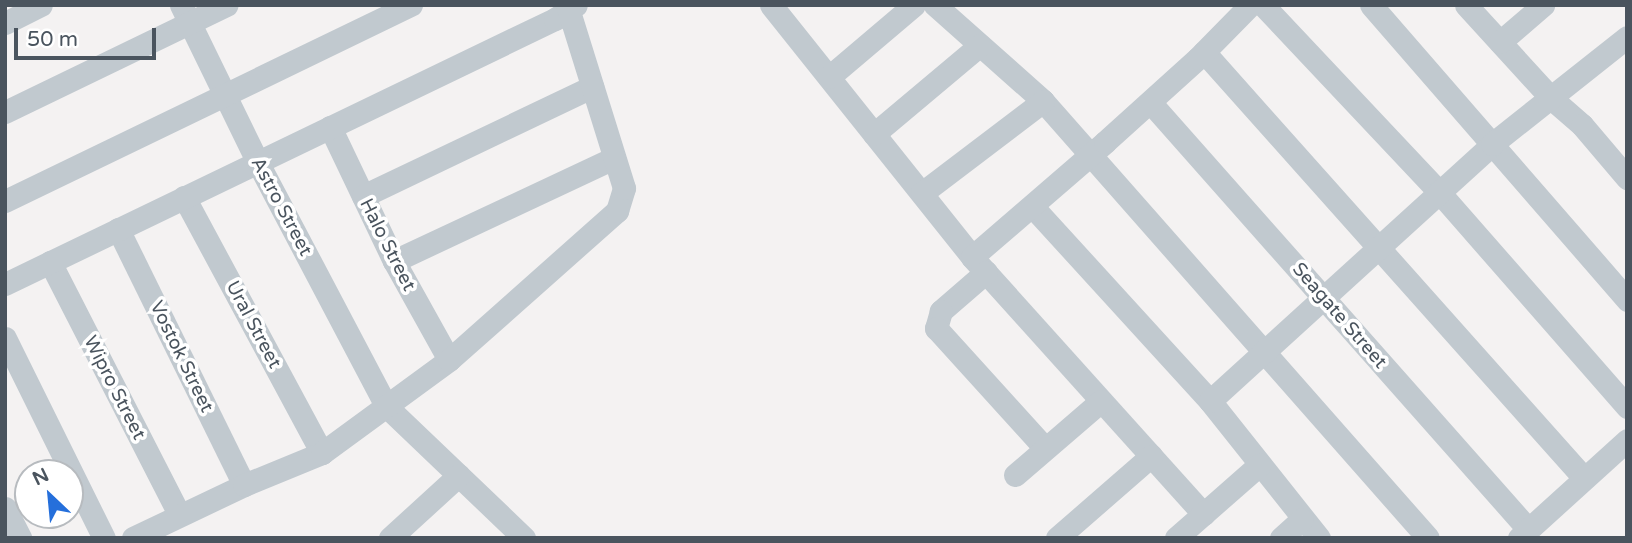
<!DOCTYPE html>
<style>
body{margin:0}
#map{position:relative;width:1632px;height:543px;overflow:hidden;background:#f4f2f2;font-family:"Varela Round",sans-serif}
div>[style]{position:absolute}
.minor>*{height:23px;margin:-11.5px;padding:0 11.5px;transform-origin:11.5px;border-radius:11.5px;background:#c1c9cf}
span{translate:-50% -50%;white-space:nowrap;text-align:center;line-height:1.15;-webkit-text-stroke:7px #fff;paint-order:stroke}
.street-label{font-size:19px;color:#4a545e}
.frame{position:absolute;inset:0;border:7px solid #4a545e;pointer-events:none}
.north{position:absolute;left:14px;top:459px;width:70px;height:70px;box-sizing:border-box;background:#fff;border:2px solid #b7bbbf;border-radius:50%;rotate:334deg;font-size:19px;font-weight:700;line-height:28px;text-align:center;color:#4a545e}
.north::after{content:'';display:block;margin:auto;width:24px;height:32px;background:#256fdb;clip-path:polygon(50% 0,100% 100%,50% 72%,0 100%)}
.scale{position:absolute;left:14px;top:28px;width:142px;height:32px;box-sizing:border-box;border:4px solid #4a545e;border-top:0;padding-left:9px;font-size:21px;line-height:24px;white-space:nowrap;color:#4a545e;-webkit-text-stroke:5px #fff;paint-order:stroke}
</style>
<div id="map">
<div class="minor">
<i style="left:181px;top:5px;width:174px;rotate:64deg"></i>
<i style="left:257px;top:161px;width:277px;rotate:62.2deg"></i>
<i style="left:386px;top:406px;width:191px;rotate:43.7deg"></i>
<i style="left:771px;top:5px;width:322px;rotate:51.4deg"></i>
<i style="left:972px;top:257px;width:346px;rotate:48deg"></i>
<i style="left:935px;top:5px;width:144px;rotate:41.6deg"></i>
<i style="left:1043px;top:101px;width:582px;rotate:48.62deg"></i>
<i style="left:1263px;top:5px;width:257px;rotate:46.7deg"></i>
<i style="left:1439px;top:192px;width:286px;rotate:48.8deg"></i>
<i style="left:1371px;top:5px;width:391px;rotate:49deg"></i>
<i style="left:1466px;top:5px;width:126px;rotate:47.6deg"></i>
<i style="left:1551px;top:98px;width:41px;rotate:41.1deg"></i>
<i style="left:1582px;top:125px;width:70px;rotate:49.7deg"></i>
<i style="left:5px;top:23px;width:40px;rotate:-26.6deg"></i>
<i style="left:1500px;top:42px;width:57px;rotate:-40.7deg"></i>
<i style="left:1204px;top:52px;width:571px;rotate:48.27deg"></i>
<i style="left:829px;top:77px;width:111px;rotate:-40.3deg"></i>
<i style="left:1150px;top:102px;width:570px;rotate:48.48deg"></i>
<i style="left:5px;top:112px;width:246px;rotate:-25.8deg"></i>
<i style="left:330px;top:127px;width:148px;rotate:64.5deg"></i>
<i style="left:394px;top:261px;width:113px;rotate:60.9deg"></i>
<i style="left:874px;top:134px;width:138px;rotate:-40deg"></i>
<i style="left:922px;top:193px;width:152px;rotate:-37.2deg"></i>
<i style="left:363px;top:196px;width:254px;rotate:-25.5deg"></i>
<i style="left:184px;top:197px;width:291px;rotate:61.7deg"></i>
<i style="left:5px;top:201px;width:451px;rotate:-25.8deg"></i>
<i style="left:1032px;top:206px;width:264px;rotate:47.6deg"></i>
<i style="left:1210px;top:401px;width:175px;rotate:51.5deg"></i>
<i style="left:118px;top:229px;width:285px;rotate:63.8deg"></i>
<i style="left:972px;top:257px;width:176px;rotate:-40.8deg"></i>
<i style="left:1105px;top:142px;width:125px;rotate:-42.1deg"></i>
<i style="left:1198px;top:58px;width:74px;rotate:-45.5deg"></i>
<i style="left:394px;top:261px;width:243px;rotate:-25.1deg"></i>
<i style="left:50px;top:262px;width:283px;rotate:62.9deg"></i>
<i style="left:986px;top:272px;width:60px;rotate:139.1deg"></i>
<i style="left:941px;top:311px;width:18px;rotate:106deg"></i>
<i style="left:936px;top:328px;width:162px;rotate:47.8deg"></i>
<i style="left:5px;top:284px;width:611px;rotate:-25.73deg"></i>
<i style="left:555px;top:19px;width:25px;rotate:-34deg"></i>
<i style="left:5px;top:338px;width:223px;rotate:63.7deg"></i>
<i style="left:1210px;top:401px;width:382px;rotate:-42.3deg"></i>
<i style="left:1492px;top:144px;width:172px;rotate:-38.4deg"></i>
<i style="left:1015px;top:475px;width:113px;rotate:-40.7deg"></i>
<i style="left:5px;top:508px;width:34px;rotate:63deg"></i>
<i style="left:133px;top:538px;width:123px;rotate:-25.5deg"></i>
<i style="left:244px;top:485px;width:84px;rotate:-22.3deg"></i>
<i style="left:322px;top:453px;width:157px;rotate:-36.2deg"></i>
<i style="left:449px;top:360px;width:225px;rotate:-41.6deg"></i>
<i style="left:617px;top:211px;width:24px;rotate:-73deg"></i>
<i style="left:624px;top:188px;width:192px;rotate:-107.3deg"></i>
<i style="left:390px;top:538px;width:93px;rotate:-42.4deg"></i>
<i style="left:1057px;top:538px;width:125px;rotate:-41.1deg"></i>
<i style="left:1176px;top:538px;width:111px;rotate:-41.3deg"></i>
<i style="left:1281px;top:538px;width:28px;rotate:-42deg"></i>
<i style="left:1519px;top:538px;width:146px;rotate:-42.2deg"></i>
</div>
<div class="street-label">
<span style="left:281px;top:207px;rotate:62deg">Astro Street</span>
<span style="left:387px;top:245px;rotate:63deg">Halo Street</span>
<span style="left:1339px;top:316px;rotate:49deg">Seagate Street</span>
<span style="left:253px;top:325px;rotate:62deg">Ural Street</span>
<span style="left:181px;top:357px;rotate:64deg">Vostok Street</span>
<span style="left:114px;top:388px;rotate:63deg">Wipro Street</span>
</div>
<div class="frame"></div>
<div class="north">N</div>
<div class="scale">50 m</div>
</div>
